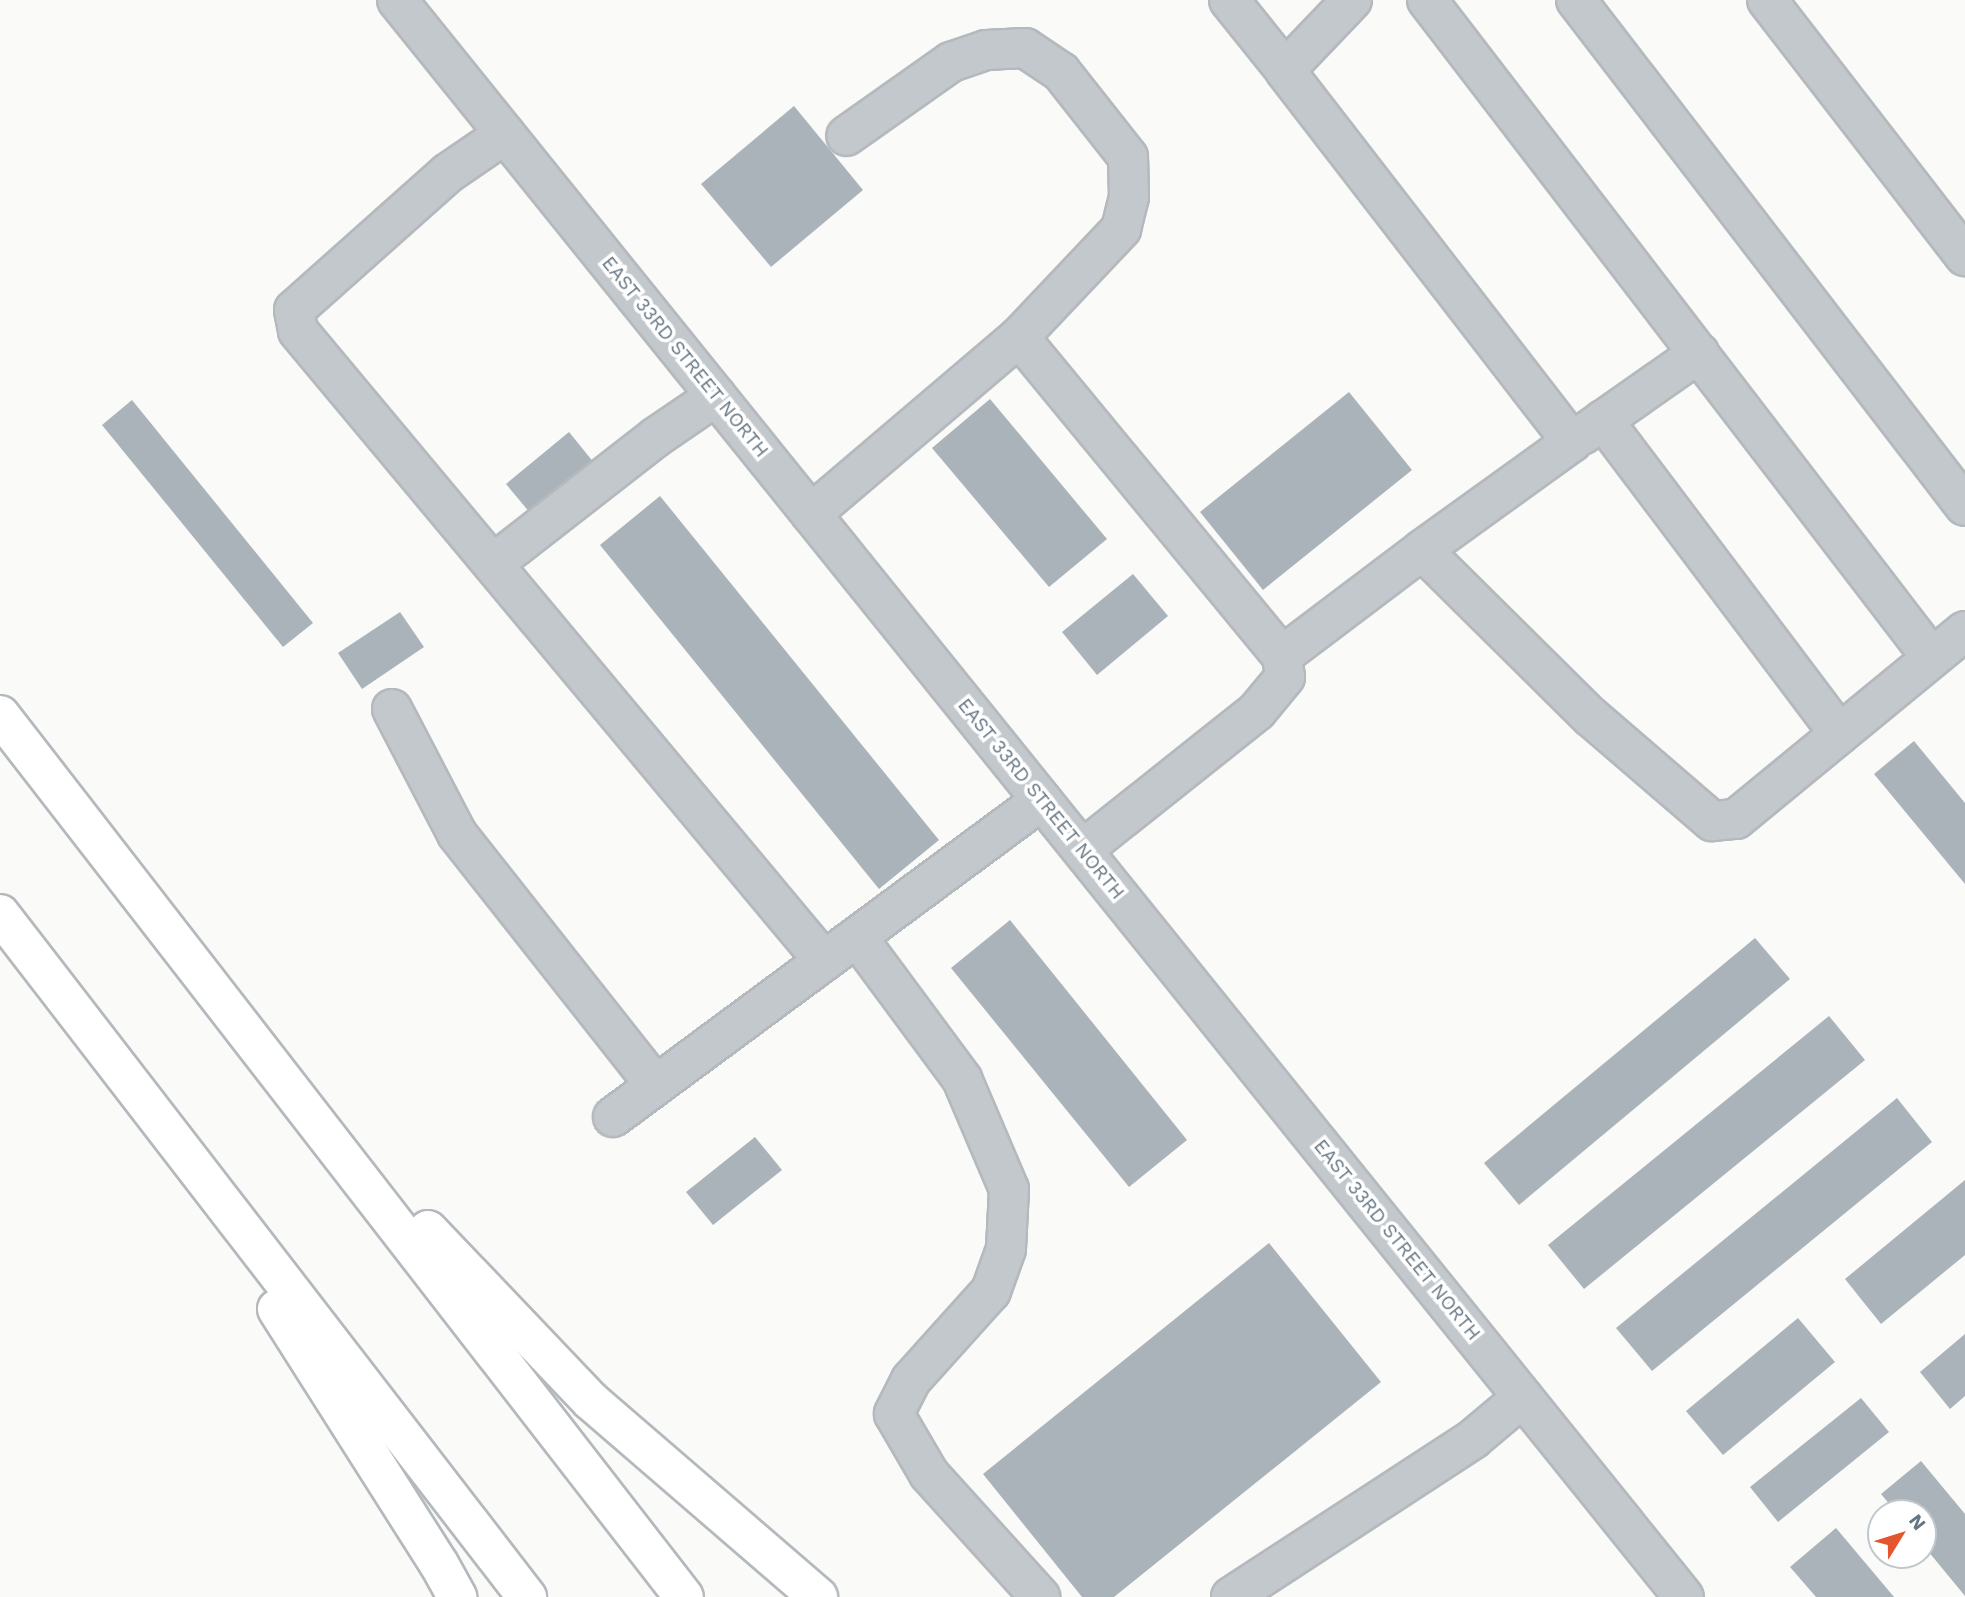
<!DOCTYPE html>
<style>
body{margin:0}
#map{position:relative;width:1965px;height:1597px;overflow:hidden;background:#fafaf8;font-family:"Work Sans",sans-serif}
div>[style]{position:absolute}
.building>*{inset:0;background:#aab3b9}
.roads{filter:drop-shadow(2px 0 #b4b9bd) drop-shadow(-2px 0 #b4b9bd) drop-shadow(0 2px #b4b9bd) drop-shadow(0 -2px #b4b9bd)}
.minor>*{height:38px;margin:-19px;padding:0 19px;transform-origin:19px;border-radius:19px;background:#c3c8cc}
.highway>*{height:38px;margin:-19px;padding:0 19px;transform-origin:19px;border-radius:19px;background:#fff}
span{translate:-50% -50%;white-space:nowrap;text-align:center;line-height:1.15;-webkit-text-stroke:7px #fff;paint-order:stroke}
.street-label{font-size:19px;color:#657683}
.north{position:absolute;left:1867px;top:1499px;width:70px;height:70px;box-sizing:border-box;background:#fff;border:2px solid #c1c8cd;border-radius:50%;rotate:52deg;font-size:19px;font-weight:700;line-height:28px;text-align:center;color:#657683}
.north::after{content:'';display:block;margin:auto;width:24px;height:32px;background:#e4572e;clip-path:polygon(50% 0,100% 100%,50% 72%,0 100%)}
</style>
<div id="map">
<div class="building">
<i style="clip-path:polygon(794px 106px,863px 190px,771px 267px,701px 184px)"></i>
<i style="clip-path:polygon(1349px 392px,1412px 470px,1263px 590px,1200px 512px)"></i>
<i style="clip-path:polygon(990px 399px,1107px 539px,1049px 587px,932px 448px)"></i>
<i style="clip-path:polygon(132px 400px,313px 623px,283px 647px,102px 425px)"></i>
<i style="clip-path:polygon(569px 432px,599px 469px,536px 520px,506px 484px)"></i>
<i style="clip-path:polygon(660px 496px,939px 840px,879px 889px,600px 545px)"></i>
<i style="clip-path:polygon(1133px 574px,1168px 616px,1097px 675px,1062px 632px)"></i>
<i style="clip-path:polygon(400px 612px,424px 647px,362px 689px,338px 653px)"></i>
<i style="clip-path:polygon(1914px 741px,1965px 803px,1965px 884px,1874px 774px)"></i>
<i style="clip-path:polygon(1010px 920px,1187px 1140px,1129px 1187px,951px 968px)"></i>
<i style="clip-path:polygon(1755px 938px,1790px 979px,1519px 1205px,1484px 1163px)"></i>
<i style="clip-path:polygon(1829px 1016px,1865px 1060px,1584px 1289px,1548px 1245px)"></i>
<i style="clip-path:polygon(1897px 1098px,1932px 1142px,1652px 1371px,1616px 1328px)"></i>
<i style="clip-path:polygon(755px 1137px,782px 1170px,713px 1225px,686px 1192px)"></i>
<i style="clip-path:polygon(1965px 1180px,1965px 1255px,1881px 1324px,1845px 1279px)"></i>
<i style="clip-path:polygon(1269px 1243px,1381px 1382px,1114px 1597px,1082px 1597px,983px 1474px)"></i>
<i style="clip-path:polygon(1798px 1318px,1835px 1362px,1723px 1455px,1686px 1411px)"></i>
<i style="clip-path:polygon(1965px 1334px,1965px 1396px,1950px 1409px,1920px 1372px)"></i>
<i style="clip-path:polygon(1861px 1398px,1889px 1432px,1778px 1522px,1750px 1487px)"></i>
<i style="clip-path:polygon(1921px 1461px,1965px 1514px,1965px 1596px,1923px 1545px,1923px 1513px,1897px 1513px,1881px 1494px)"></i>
<i style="clip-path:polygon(1836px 1528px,1894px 1597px,1816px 1597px,1790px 1567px)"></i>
</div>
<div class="roads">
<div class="minor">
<i style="left:397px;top:0;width:2051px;rotate:51.14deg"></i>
<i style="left:1229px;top:0;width:90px;rotate:51.3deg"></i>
<i style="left:1427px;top:0;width:829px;rotate:52.49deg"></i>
<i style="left:1576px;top:0;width:638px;rotate:52.45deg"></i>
<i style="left:1767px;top:0;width:324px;rotate:52.3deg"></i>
<i style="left:505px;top:134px;width:69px;rotate:145.6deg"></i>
<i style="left:448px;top:173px;width:206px;rotate:138.3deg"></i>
<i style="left:294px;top:310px;width:21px;rotate:79deg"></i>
<i style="left:298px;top:331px;width:821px;rotate:50.14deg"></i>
<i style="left:1019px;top:337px;width:413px;rotate:50.5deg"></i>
<i style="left:1282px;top:656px;width:21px;rotate:82deg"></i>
<i style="left:1285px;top:677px;width:44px;rotate:129.5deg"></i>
<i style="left:1257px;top:711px;width:223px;rotate:141.5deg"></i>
<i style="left:1603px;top:420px;width:393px;rotate:53deg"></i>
<i style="left:1582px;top:435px;width:143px;rotate:-35deg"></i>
<i style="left:811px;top:514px;width:273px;rotate:-40.4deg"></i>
<i style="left:1019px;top:337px;width:149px;rotate:-46.6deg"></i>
<i style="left:1121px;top:229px;width:33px;rotate:-76deg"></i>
<i style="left:1129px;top:197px;width:40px;rotate:-91.4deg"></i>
<i style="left:1128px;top:157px;width:108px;rotate:-128.2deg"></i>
<i style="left:1061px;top:72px;width:43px;rotate:-146.3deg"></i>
<i style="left:1025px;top:48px;width:39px;rotate:177deg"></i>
<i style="left:986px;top:50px;width:37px;rotate:161deg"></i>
<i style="left:951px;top:62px;width:128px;rotate:144.8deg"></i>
<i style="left:1422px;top:550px;width:238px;rotate:44.7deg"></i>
<i style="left:1591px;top:717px;width:160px;rotate:40.7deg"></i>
<i style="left:1712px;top:821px;width:24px;rotate:-5deg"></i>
<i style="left:1736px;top:819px;width:296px;rotate:-39.4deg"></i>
<i style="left:493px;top:564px;width:207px;rotate:-37.9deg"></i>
<i style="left:656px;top:437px;width:73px;rotate:-34.3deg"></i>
<i style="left:1282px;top:656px;width:176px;rotate:-37.1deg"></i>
<i style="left:1422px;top:550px;width:185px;rotate:-35.8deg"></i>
<i style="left:1572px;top:442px;width:470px;rotate:-127.7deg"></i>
<i style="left:1285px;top:70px;width:97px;rotate:-46.3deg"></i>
<i style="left:392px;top:709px;width:141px;rotate:62.5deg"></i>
<i style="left:457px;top:834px;width:320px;rotate:51.7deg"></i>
<i style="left:857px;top:937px;width:177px;rotate:53.5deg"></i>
<i style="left:962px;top:1079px;width:120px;rotate:66.9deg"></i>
<i style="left:1009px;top:1189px;width:60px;rotate:92.9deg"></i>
<i style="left:1006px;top:1249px;width:45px;rotate:109.7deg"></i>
<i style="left:991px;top:1291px;width:120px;rotate:132deg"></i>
<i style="left:911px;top:1380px;width:38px;rotate:117deg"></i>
<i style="left:894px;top:1414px;width:69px;rotate:59.7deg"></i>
<i style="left:929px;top:1474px;width:166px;rotate:47.9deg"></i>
<i style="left:613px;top:1117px;width:533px;rotate:-36.46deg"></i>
<i style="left:1231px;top:1597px;width:289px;rotate:-33.1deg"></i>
<i style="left:1473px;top:1439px;width:65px;rotate:-40deg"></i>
</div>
<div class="highway">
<i style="left:0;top:715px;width:1116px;rotate:52.21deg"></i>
<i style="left:0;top:914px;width:863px;rotate:52.35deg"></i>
<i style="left:428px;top:1230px;width:236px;rotate:46.4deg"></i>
<i style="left:591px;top:1401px;width:300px;rotate:40.8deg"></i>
<i style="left:277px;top:1309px;width:302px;rotate:57.6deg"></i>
<i style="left:439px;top:1564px;width:38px;rotate:61deg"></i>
</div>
</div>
<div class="street-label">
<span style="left:685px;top:357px;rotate:51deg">EAST 33RD STREET NORTH</span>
<span style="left:1041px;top:799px;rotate:51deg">EAST 33RD STREET NORTH</span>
<span style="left:1397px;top:1240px;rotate:51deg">EAST 33RD STREET NORTH</span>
</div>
<div class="north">N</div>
</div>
